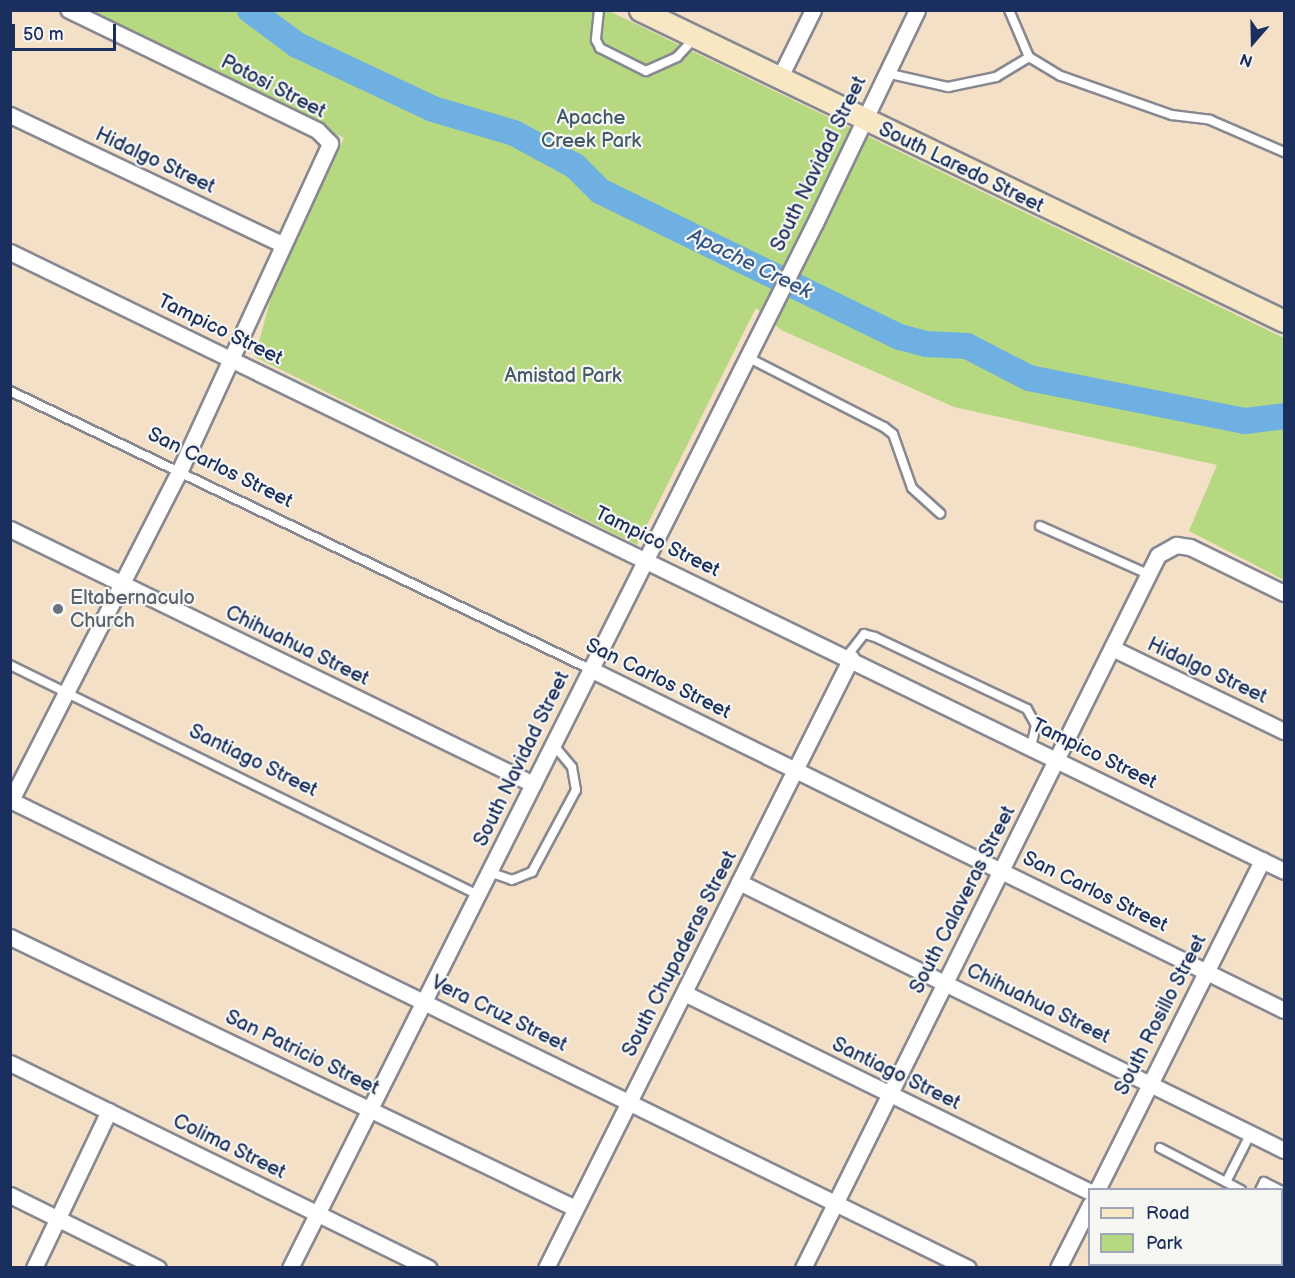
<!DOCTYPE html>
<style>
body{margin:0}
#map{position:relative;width:1295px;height:1278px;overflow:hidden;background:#f4e0c6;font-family:"Balsamiq Sans",sans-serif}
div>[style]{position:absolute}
.green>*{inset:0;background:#b5d881}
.river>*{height:26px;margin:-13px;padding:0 13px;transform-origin:13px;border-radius:13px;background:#6eb0e2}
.roads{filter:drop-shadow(2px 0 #888892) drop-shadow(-2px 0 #888892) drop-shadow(0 2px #888892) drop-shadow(0 -2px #888892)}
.lane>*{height:8px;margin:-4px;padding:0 4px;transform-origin:4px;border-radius:4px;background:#fff}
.street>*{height:15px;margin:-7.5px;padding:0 7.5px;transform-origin:7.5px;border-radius:7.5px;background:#fff}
.secondary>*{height:21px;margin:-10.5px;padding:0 10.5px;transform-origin:10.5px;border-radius:10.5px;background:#f7e8c3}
.dots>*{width:16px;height:16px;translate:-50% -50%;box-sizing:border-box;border:3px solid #f6f6f2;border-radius:50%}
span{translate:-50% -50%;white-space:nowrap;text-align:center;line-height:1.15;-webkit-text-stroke:4.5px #f6f6f2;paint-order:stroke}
.street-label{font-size:20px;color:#1b2f5e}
.park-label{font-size:20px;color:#425967}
.worship-label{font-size:20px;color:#5b616d}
.left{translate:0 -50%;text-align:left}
.water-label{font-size:21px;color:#345686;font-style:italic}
.frame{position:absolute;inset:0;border:12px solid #1b2f5e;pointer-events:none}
.legend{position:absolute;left:1088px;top:1188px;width:195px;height:78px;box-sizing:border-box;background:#f6f6f2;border:2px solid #9ea6b7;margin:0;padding:8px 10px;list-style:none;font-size:18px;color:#1b2f5e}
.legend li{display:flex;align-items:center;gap:12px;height:30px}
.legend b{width:30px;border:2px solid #9ea6b7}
.north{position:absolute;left:1223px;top:12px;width:60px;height:60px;-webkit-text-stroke:4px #f6f6f2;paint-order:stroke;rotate:200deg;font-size:16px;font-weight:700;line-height:24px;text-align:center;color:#1b2f5e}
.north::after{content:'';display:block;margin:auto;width:21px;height:27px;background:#1b2f5e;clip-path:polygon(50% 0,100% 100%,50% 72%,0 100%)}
.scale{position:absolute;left:12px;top:24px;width:104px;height:27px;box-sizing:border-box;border:3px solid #1b2f5e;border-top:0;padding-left:8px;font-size:18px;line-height:21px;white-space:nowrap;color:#1b2f5e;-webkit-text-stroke:4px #f6f6f2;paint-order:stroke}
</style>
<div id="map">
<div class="green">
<i style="clip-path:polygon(83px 11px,609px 11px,1284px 338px,1284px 580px,1189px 531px,1217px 465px,954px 407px,781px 330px,756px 308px,637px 545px,255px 357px,274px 286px,344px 138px)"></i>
</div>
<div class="river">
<i style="left:250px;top:10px;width:59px;rotate:36.7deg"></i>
<i style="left:297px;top:45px;width:150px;rotate:25.2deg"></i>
<i style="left:433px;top:109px;width:84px;rotate:16.5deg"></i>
<i style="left:514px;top:133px;width:69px;rotate:28.4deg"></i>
<i style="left:575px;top:166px;width:35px;rotate:45deg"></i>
<i style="left:600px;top:191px;width:334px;rotate:26deg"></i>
<i style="left:900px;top:337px;width:27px;rotate:15deg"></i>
<i style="left:926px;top:344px;width:41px;rotate:2.8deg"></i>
<i style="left:967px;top:346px;width:70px;rotate:27.3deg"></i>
<i style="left:1029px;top:378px;width:220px;rotate:11.3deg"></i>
<i style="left:1245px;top:421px;width:39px;rotate:-7deg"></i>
</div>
<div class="roads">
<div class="lane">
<i style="left:599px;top:10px;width:30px;rotate:96deg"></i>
<i style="left:596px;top:40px;width:9px;rotate:63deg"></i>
<i style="left:600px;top:48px;width:51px;rotate:26.6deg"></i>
<i style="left:646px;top:71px;width:34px;rotate:-24deg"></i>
<i style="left:677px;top:57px;width:25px;rotate:-47deg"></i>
<i style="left:1009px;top:10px;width:51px;rotate:66.9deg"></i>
<i style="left:1029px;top:57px;width:37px;rotate:31deg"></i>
<i style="left:1061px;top:76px;width:118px;rotate:19.4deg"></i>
<i style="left:1172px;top:115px;width:38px;rotate:7deg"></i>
<i style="left:1210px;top:120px;width:81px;rotate:23.4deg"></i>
<i style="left:886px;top:73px;width:64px;rotate:12.7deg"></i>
<i style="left:948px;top:87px;width:49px;rotate:-11.8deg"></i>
<i style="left:996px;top:77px;width:39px;rotate:-31deg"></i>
<i style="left:747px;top:357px;width:154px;rotate:27.1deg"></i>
<i style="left:884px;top:427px;width:11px;rotate:38deg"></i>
<i style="left:893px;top:434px;width:57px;rotate:70.6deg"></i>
<i style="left:912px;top:488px;width:38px;rotate:42deg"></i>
<i style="left:10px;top:391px;width:643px;rotate:25.61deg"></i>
<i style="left:1040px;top:526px;width:118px;rotate:24deg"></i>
<i style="left:847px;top:656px;width:28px;rotate:-52deg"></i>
<i style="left:864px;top:634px;width:11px;rotate:15deg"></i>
<i style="left:875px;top:637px;width:168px;rotate:25.3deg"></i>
<i style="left:1027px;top:709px;width:18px;rotate:61deg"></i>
<i style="left:1036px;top:725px;width:23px;rotate:103deg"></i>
<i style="left:10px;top:665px;width:521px;rotate:26.17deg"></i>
<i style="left:489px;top:872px;width:24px;rotate:19deg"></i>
<i style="left:512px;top:880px;width:22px;rotate:-22deg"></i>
<i style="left:532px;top:872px;width:93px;rotate:-61.8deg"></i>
<i style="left:576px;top:790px;width:23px;rotate:-100deg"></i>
<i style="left:572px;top:767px;width:30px;rotate:-130deg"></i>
<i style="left:1160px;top:1148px;width:74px;rotate:27.3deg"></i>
<i style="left:1241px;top:1190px;width:17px;rotate:-152deg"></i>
<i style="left:1226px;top:1182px;width:55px;rotate:-63deg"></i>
<i style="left:1260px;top:1190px;width:9px;rotate:-63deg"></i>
<i style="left:1264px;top:1182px;width:18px;rotate:27deg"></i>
<i style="left:1282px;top:1229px;width:3px;rotate:45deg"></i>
</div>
<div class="street">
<i style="left:779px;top:79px;width:77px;rotate:-63.8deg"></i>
<i style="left:10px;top:115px;width:301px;rotate:25.4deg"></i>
<i style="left:10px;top:252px;width:1416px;rotate:25.91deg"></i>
<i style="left:10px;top:529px;width:582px;rotate:25.99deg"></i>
<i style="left:1112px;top:648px;width:191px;rotate:25.8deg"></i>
<i style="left:590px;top:669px;width:773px;rotate:26.17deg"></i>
<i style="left:10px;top:800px;width:1066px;rotate:26.04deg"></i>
<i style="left:10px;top:802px;width:371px;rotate:-62.9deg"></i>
<i style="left:179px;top:472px;width:362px;rotate:-65.3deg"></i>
<i style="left:330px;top:143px;width:18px;rotate:-135deg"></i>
<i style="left:317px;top:130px;width:276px;rotate:-154.2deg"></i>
<i style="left:739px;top:882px;width:607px;rotate:26.19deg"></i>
<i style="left:10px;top:937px;width:627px;rotate:25.62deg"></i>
<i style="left:684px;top:993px;width:452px;rotate:26.1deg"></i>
<i style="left:10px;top:1063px;width:466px;rotate:26.1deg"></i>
<i style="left:1097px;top:1190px;width:369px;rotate:-63.4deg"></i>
<i style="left:10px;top:1195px;width:165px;rotate:26.3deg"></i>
<i style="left:34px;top:1268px;width:174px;rotate:-64.5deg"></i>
<i style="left:290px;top:1268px;width:1169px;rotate:-63.33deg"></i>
<i style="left:815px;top:223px;width:236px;rotate:-64.4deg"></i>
<i style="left:546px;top:1268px;width:682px;rotate:-63.43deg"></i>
<i style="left:803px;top:1268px;width:796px;rotate:-63.53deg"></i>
<i style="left:1158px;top:555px;width:21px;rotate:-29deg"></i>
<i style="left:1176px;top:545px;width:14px;rotate:8deg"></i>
<i style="left:1190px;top:547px;width:105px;rotate:26.1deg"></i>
<i style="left:1058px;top:1268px;width:71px;rotate:-63.1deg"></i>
</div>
<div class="secondary">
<i style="left:640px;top:10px;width:715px;rotate:25.78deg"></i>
</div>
</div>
<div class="dots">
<i style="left:58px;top:609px;background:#6b7280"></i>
</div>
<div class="street-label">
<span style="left:273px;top:87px;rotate:27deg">Potosi Street</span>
<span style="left:155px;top:161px;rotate:25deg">Hidalgo Street</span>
<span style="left:819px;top:164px;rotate:-64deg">South Navidad Street</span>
<span style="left:961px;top:168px;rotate:26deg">South Laredo Street</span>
<span style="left:220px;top:330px;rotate:26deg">Tampico Street</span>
<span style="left:220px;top:468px;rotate:26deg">San Carlos Street</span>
<span style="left:657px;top:542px;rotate:26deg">Tampico Street</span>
<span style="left:297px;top:646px;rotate:26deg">Chihuahua Street</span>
<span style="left:1207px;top:671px;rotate:25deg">Hidalgo Street</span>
<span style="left:658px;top:679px;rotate:26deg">San Carlos Street</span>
<span style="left:1094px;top:754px;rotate:26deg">Tampico Street</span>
<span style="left:522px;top:759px;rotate:-64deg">South Navidad Street</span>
<span style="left:253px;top:761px;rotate:26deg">Santiago Street</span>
<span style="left:1095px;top:892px;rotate:26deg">San Carlos Street</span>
<span style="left:963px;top:900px;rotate:-63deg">South Calaveras Street</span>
<span style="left:680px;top:954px;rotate:-63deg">South Chupaderas Street</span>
<span style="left:1038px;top:1004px;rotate:26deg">Chihuahua Street</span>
<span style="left:499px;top:1014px;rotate:26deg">Vera Cruz Street</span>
<span style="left:1161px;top:1015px;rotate:-63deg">South Rosillo Street</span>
<span style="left:302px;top:1053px;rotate:26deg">San Patricio Street</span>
<span style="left:896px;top:1074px;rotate:26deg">Santiago Street</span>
<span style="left:229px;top:1147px;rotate:26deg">Colima Street</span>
</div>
<div class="park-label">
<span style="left:591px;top:130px">Apache<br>Creek Park</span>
<span style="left:563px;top:376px">Amistad Park</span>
</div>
<div class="worship-label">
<span class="left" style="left:70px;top:610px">Eltabernaculo<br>Church</span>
</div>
<div class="water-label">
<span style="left:750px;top:264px;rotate:26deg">Apache Creek</span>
</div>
<div class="frame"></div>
<ul class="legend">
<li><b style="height:8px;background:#f7e8c3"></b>Road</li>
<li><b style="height:16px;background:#b5d881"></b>Park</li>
</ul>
<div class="north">N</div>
<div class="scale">50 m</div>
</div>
